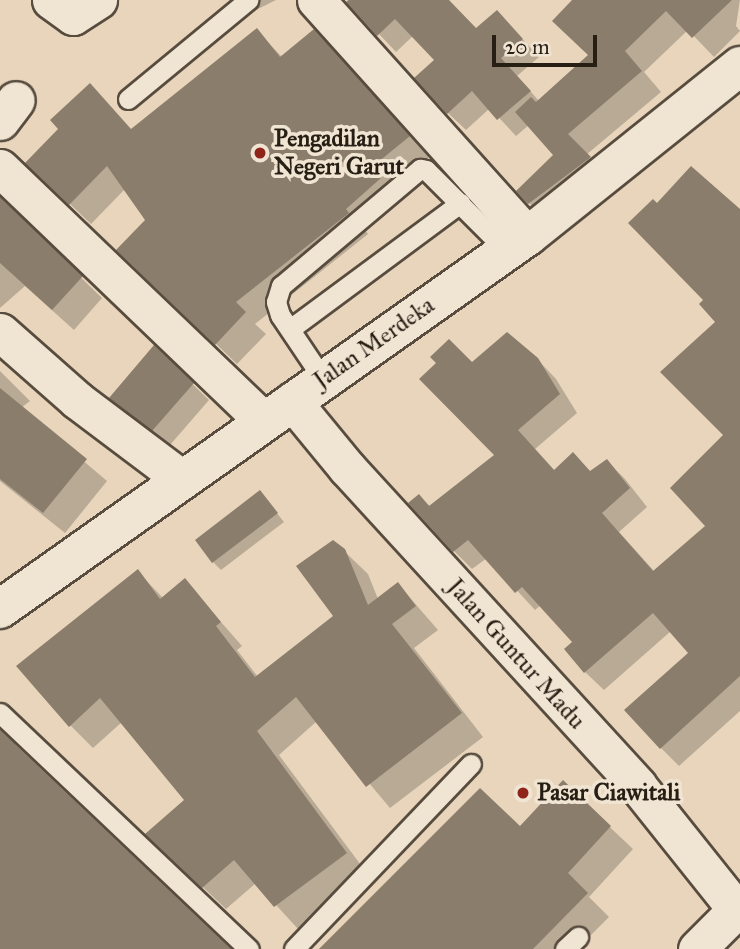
<!DOCTYPE html>
<style>
body{margin:0}
#map{position:relative;width:740px;height:949px;overflow:hidden;background:#e8d5bc;font-family:"IM FELL Great Primer",serif}
div>[style]{position:absolute}
.shadow>*{inset:0;background:#0003}
.building>*{inset:0;background:#8b7d6b}
.roads{filter:drop-shadow(2px 0 #574c3e) drop-shadow(-2px 0 #574c3e) drop-shadow(0 2px #574c3e) drop-shadow(0 -2px #574c3e)}
.service>*{height:19px;margin:-9.5px;padding:0 9.5px;transform-origin:9.5px;border-radius:9.5px;background:#f0e4d3}
.minor>*{height:37px;margin:-18.5px;padding:0 18.5px;transform-origin:18.5px;border-radius:18.5px;background:#f0e4d3}
.tertiary>*{height:38px;margin:-19px;padding:0 19px;transform-origin:19px;border-radius:19px;background:#f0e4d3}
.dots>*{width:19px;height:19px;translate:-50% -50%;box-sizing:border-box;border:4px solid #f0e4d3;border-radius:50%}
span{translate:-50% -50%;white-space:nowrap;text-align:center;line-height:1.15;-webkit-text-stroke:7px #f0e4d3;paint-order:stroke}
.poi-label{font-size:24px;color:#271e14;font-weight:700}
.left{translate:0 -50%;text-align:left}
.street-label{font-size:24px;color:#271e14}
.scale{position:absolute;left:492px;top:35px;width:105px;height:32px;box-sizing:border-box;border:4px solid #271e14;border-top:0;padding-left:9px;font-size:21px;line-height:24px;white-space:nowrap;color:#271e14;-webkit-text-stroke:5px #f0e4d3;paint-order:stroke}
</style>
<div id="map">
<div class="shadow">
<i style="clip-path:polygon(231px 0,276px 0,246px 15px)"></i>
<i style="clip-path:polygon(347px 0,447px 0,476px 30px,514px 30px,539px 57px,517px 76px,539px 101px,590px 56px,588px 0,740px 0,736px 26px,740px 31px,714px 57px,688px 30px,644px 72px,661px 92px,586px 155px,610px 178px,549px 223px,529px 203px,556px 155px,529px 125px,516px 136px,490px 108px,466px 130px,448px 113px,437px 60px,414px 35px,396px 52px)"></i>
<i style="clip-path:polygon(257px 31px,283px 58px,335px 52px,429px 157px,391px 189px,401px 200px,365px 230px,368px 234px,255px 324px,266px 334px,237px 364px,139px 270px,147px 220px,125px 189px,91px 224px,48px 183px,132px 130px)"></i>
<i style="clip-path:polygon(0 199px,102px 298px,74px 330px,25px 286px,0 308px)"></i>
<i style="clip-path:polygon(657px 206px,740px 212px,740px 711px,679px 766px,661px 748px,690px 653px,671px 631px,604px 690px,585px 672px,574px 642px,541px 605px,535px 610px,487px 558px,472px 569px,454px 551px,419px 496px,431px 507px,496px 455px,472px 364px,537px 359px,556px 379px,577px 413px,535px 449px,555px 471px,591px 473px,607px 461px,625px 479px,647px 507px,619px 532px,655px 572px,708px 526px,726px 435px,717px 322px)"></i>
<i style="clip-path:polygon(155px 348px,209px 400px,170px 445px,112px 398px)"></i>
<i style="clip-path:polygon(0 371px,30px 401px,21px 408px,107px 481px,65px 533px,0 481px)"></i>
<i style="clip-path:polygon(260px 492px,284px 522px,221px 570px,213px 562px)"></i>
<i style="clip-path:polygon(344px 551px,368px 574px,378px 599px,398px 584px,438px 630px,414px 648px,483px 737px,390px 808px,317px 721px,279px 755px,369px 876px,298px 929px,256px 883px,226px 909px,170px 856px,187px 800px,122px 722px,93px 748px,70px 725px,138px 572px,163px 598px,185px 581px,242px 646px,237px 650px,258px 677px,335px 617px)"></i>
<i style="clip-path:polygon(0 723px,13px 736px,16px 747px,229px 949px,0 949px)"></i>
<i style="clip-path:polygon(563px 783px,633px 849px,589px 897px,609px 917px,577px 949px,321px 949px,520px 829px)"></i>
</div>
<div class="building">
<i style="clip-path:polygon(349px 0,449px 0,476px 28px,497px 10px,523px 39px,501px 58px,531px 91px,497px 120px,472px 91px,447px 114px,414px 78px,434px 60px,395px 19px,377px 36px,346px 2px)"></i>
<i style="clip-path:polygon(572px 0,732px 0,692px 38px,666px 11px,625px 51px,642px 71px,568px 134px,591px 157px,528px 204px,516px 191px,553px 155px,515px 112px,531px 97px,536px 102px,588px 55px,552px 21px)"></i>
<i style="clip-path:polygon(257px 28px,280px 57px,314px 29px,410px 136px,372px 167px,381px 178px,346px 209px,349px 213px,236px 302px,246px 312px,215px 345px,116px 250px,145px 220px,107px 166px,69px 205px,25px 163px,58px 129px,50px 120px,90px 83px,131px 129px)"></i>
<i style="clip-path:polygon(691px 166px,740px 209px,740px 676px,660px 749px,624px 710px,688px 653px,653px 613px,584px 673px,564px 649px,572px 642px,522px 587px,515px 593px,468px 540px,453px 552px,408px 503px,419px 494px,429px 506px,494px 455px,419px 379px,436px 363px,430px 357px,449px 339px,472px 362px,507px 332px,538px 358px,560px 394px,518px 430px,554px 470px,573px 452px,590px 471px,607px 459px,630px 488px,602px 513px,653px 571px,705px 526px,670px 488px,723px 435px,660px 372px,715px 322px,699px 304px,703px 300px,628px 223px,653px 199px,657px 203px)"></i>
<i style="clip-path:polygon(0 197px,83px 276px,52px 310px,0 263px)"></i>
<i style="clip-path:polygon(154px 345px,194px 383px,152px 431px,109px 398px)"></i>
<i style="clip-path:polygon(0 388px,87px 459px,43px 513px,0 479px)"></i>
<i style="clip-path:polygon(260px 490px,278px 513px,212px 563px,195px 540px)"></i>
<i style="clip-path:polygon(333px 540px,345px 549px,368px 605px,398px 582px,416px 606px,392px 624px,462px 713px,366px 787px,296px 697px,257px 731px,347px 853px,274px 907px,234px 860px,202px 888px,145px 834px,184px 800px,100px 698px,69px 727px,16px 666px,138px 569px,160px 599px,185px 578px,221px 622px,216px 626px,255px 677px,333px 616px,296px 566px)"></i>
<i style="clip-path:polygon(0 730px,231px 949px,0 949px)"></i>
<i style="clip-path:polygon(563px 780px,611px 826px,568px 873px,588px 893px,533px 949px,319px 949px,480px 788px,520px 826px)"></i>
</div>
<div class="roads">
<div class="service">
<i style="left:128px;top:99px;width:156px;rotate:-39.5deg"></i>
<i style="left:290px;top:329px;width:212px;rotate:-36.5deg"></i>
<i style="left:323px;top:379px;width:77px;rotate:-123.9deg"></i>
<i style="left:280px;top:315px;width:14px;rotate:-107deg"></i>
<i style="left:276px;top:302px;width:17px;rotate:-73deg"></i>
<i style="left:281px;top:286px;width:182px;rotate:-40.1deg"></i>
<i style="left:420px;top:169px;width:6px;rotate:9deg"></i>
<i style="left:426px;top:170px;width:115px;rotate:45deg"></i>
<i style="left:0;top:713px;width:343px;rotate:43.5deg"></i>
<i style="left:294px;top:949px;width:256px;rotate:-46.3deg"></i>
<i style="left:565px;top:949px;width:18px;rotate:-43deg"></i>
</div>
<div class="minor">
<i style="left:51px;top:0;width:27px;rotate:36deg"></i>
<i style="left:73px;top:16px;width:30px;rotate:-33deg"></i>
<i style="left:316px;top:0;width:317px;rotate:48.1deg"></i>
<i style="left:0;top:121px;width:26px;rotate:-53deg"></i>
<i style="left:0;top:168px;width:366px;rotate:43.8deg"></i>
<i style="left:0;top:332px;width:103px;rotate:41.4deg"></i>
<i style="left:77px;top:400px;width:131px;rotate:37deg"></i>
<i style="left:292px;top:401px;width:87px;rotate:50.6deg"></i>
<i style="left:347px;top:468px;width:430px;rotate:47.5deg"></i>
<i style="left:637px;top:785px;width:165px;rotate:51.4deg"></i>
<i style="left:697px;top:949px;width:61px;rotate:-45deg"></i>
</div>
<div class="tertiary">
<i style="left:0;top:609px;width:646px;rotate:-35.24deg"></i>
<i style="left:528px;top:236px;width:272px;rotate:-38.7deg"></i>
</div>
</div>
<div class="dots">
<i style="left:260px;top:153px;background:#8f2418"></i>
<i style="left:523px;top:793px;background:#8f2418"></i>
</div>
<div class="poi-label">
<span class="left" style="left:274px;top:153px">Pengadilan<br>Negeri Garut</span>
<span class="left" style="left:537px;top:793px">Pasar Ciawitali</span>
</div>
<div class="street-label">
<span style="left:374px;top:343px;rotate:-35deg">Jalan Merdeka</span>
<span style="left:516px;top:654px;rotate:48deg">Jalan Guntur Madu</span>
</div>
<div class="scale">20 m</div>
</div>
